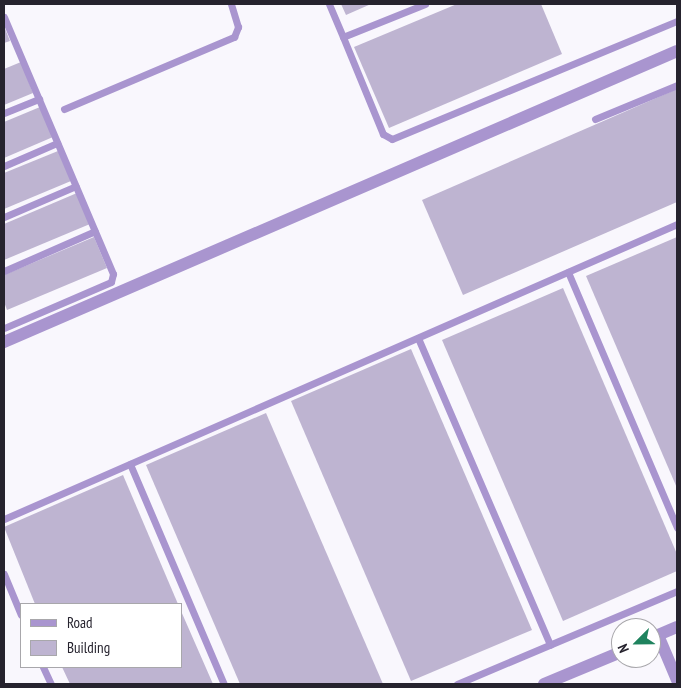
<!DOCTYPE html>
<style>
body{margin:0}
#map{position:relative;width:681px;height:688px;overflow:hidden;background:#f9f7fd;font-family:"PT Sans Narrow",sans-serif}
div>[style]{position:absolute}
.building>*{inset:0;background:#beb4d1}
.lane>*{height:7px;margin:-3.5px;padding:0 3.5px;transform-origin:3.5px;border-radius:3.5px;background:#a995cf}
.street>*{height:12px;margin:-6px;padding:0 6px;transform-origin:6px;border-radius:6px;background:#a995cf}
span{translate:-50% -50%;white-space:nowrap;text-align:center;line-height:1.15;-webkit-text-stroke:5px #fff;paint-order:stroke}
.frame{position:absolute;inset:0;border:5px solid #26232e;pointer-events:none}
.legend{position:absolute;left:20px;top:603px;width:162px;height:65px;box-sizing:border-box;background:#fff;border:1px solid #a8a7ab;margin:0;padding:6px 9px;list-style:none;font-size:15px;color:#26232e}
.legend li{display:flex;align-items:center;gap:10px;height:25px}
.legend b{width:25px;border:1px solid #a8a7ab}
.north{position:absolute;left:611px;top:618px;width:50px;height:50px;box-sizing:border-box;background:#fff;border:1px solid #a8a7ab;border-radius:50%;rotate:247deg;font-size:14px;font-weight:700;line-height:20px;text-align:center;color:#26232e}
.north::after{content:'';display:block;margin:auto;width:18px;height:22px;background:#1f835e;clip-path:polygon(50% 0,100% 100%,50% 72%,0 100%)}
</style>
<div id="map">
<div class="building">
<i style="clip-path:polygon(341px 4px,371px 4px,346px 15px)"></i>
<i style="clip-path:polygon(457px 4px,541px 4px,562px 54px,389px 128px,354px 47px)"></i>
<i style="clip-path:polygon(4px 26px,10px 41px,4px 43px)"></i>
<i style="clip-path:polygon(21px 62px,33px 93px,4px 105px,4px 69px)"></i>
<i style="clip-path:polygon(677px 89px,677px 202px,463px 295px,422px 200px)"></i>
<i style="clip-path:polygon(40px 107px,53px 137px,4px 158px,4px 122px)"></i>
<i style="clip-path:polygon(58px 151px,71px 181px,4px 209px,4px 173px)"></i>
<i style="clip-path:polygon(77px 193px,90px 224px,4px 260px,4px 224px)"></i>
<i style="clip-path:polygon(94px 237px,107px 268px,7px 310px,4px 302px,4px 275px)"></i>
<i style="clip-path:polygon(677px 237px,677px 488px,586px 276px)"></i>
<i style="clip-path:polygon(563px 288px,677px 554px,677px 571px,563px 621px,442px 340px)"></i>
<i style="clip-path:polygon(411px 349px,532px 630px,411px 681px,291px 401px)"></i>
<i style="clip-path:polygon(266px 413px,383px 684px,240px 684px,146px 465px)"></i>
<i style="clip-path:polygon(123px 475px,178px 604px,35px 604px,4px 527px)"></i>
<i style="clip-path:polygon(181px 611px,213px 684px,70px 684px,62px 667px,181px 667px)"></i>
</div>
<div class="lane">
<i style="left:329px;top:4px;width:36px;rotate:67deg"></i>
<i style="left:425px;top:4px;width:88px;rotate:158.1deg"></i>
<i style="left:343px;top:37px;width:105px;rotate:67.6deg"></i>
<i style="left:383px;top:134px;width:10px;rotate:29deg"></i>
<i style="left:392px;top:139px;width:308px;rotate:-22.5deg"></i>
<i style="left:4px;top:17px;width:279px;rotate:67deg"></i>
<i style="left:113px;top:274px;width:8px;rotate:104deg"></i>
<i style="left:111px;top:282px;width:116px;rotate:156.7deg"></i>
<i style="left:64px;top:109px;width:185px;rotate:-23deg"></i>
<i style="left:234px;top:37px;width:11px;rotate:-68deg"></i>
<i style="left:238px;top:27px;width:24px;rotate:-107deg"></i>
<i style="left:4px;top:113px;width:38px;rotate:-22deg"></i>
<i style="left:595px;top:119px;width:89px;rotate:-22.5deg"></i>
<i style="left:4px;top:166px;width:58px;rotate:-23.5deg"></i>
<i style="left:4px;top:217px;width:78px;rotate:-23.3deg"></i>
<i style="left:4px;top:271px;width:99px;rotate:-23.7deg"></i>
<i style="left:568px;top:272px;width:278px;rotate:66.9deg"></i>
<i style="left:418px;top:338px;width:334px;rotate:66.7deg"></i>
<i style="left:130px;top:464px;width:239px;rotate:66.9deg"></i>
<i style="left:4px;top:519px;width:735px;rotate:-23.67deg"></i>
<i style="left:4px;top:574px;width:44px;rotate:67.5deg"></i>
<i style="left:43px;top:667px;width:19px;rotate:65deg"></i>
<i style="left:457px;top:684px;width:239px;rotate:-22.9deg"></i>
</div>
<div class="street">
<i style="left:4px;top:342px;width:733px;rotate:-23.38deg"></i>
<i style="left:658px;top:635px;width:49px;rotate:67.1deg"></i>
<i style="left:651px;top:638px;width:28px;rotate:-23deg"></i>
<i style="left:544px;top:684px;width:83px;rotate:-22.6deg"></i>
</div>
<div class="frame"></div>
<ul class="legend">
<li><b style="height:6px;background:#a995cf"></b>Road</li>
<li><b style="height:14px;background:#beb4d1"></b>Building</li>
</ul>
<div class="north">N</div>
</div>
